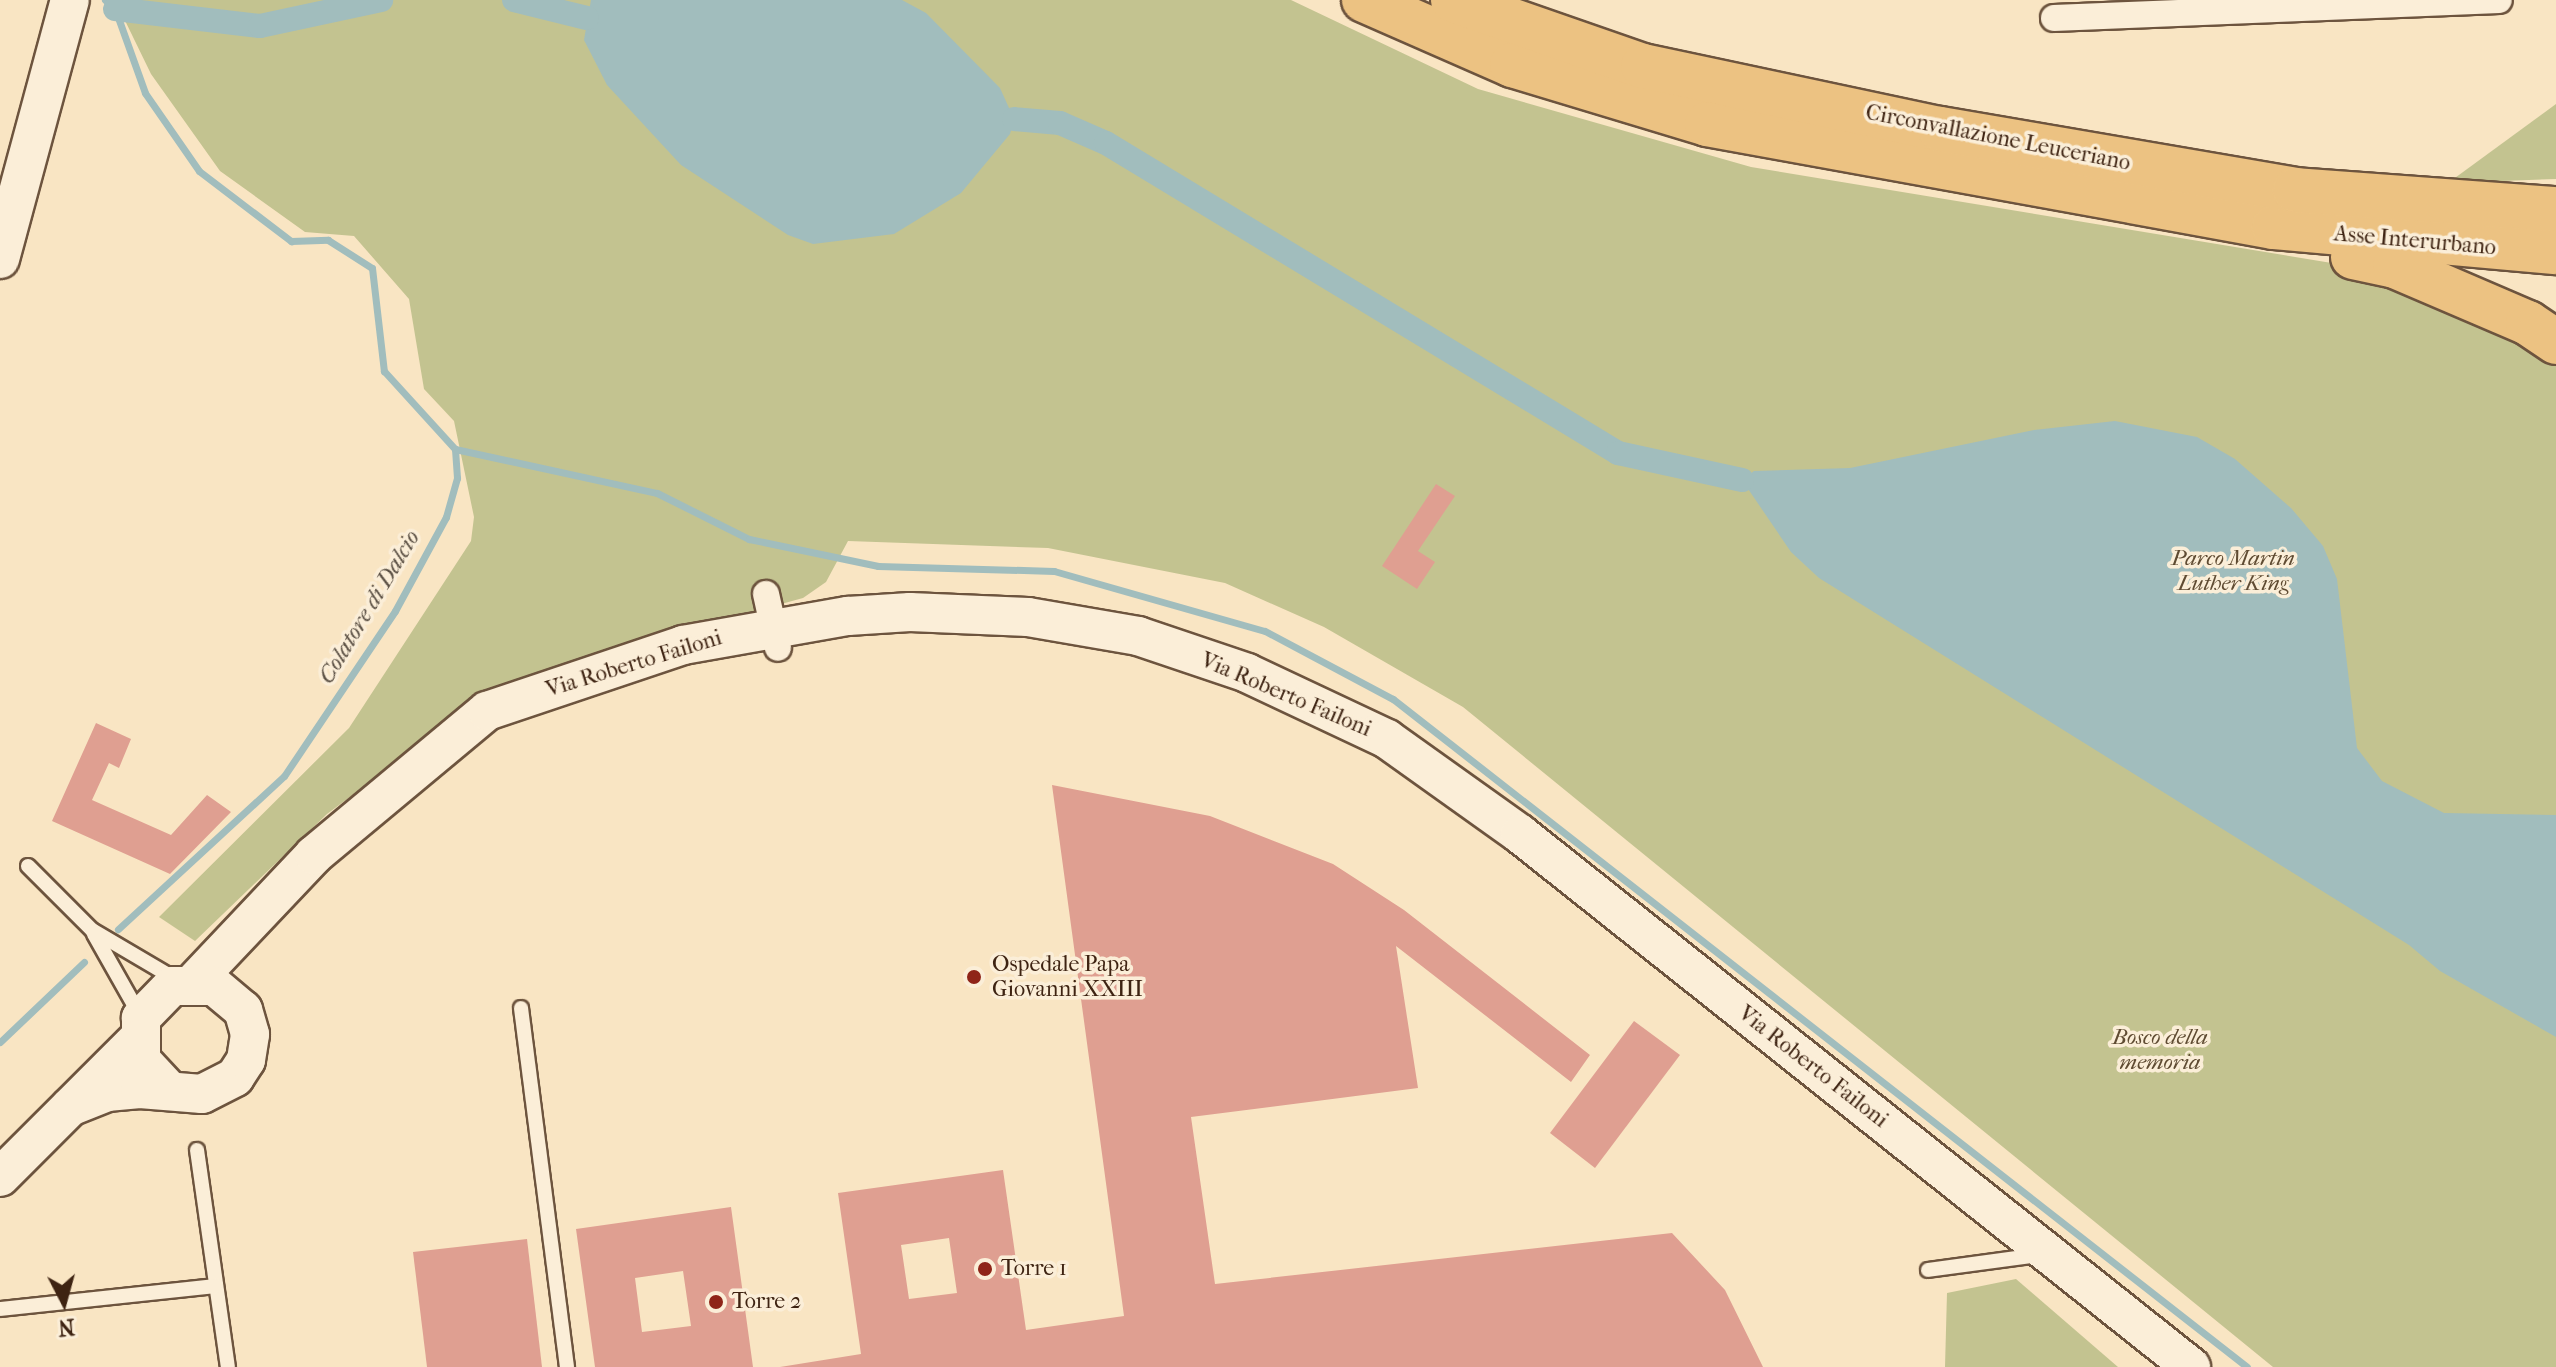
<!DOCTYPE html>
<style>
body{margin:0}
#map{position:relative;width:2556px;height:1367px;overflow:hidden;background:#f9e5c3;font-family:"IM FELL French Canon",serif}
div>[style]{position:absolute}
.green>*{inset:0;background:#c3c390}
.water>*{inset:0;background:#a1bdbd}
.stream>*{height:7px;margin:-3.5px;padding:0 3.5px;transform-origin:3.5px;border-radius:3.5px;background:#a1bdbd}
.canal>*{height:24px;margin:-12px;padding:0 12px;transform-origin:12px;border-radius:12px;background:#a1bdbd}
.building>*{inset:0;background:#df9f91}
.roads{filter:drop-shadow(2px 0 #6d543e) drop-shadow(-2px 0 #6d543e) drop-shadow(0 2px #6d543e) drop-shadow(0 -2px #6d543e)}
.lane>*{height:14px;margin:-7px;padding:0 7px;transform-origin:7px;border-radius:7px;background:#fbeed8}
.street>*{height:26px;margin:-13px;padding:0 13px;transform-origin:13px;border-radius:13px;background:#fbeed8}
.secondary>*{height:38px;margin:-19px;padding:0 19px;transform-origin:19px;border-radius:19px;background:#fbeed8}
.highway>*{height:44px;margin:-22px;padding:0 22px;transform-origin:22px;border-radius:22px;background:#ecc282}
.dots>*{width:22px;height:22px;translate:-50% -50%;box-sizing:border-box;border:4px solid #fbeed8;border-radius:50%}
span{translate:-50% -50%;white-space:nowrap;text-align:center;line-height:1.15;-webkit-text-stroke:7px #fbeed8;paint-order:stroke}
.street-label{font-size:22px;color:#3e2312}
.park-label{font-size:22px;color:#5f4b32;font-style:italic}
.poi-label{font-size:22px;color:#3e2312}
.left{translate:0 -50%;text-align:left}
.water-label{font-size:24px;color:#5c5145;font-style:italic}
.north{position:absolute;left:24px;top:1263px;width:80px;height:80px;-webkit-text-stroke:6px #fbeed8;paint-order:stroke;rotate:174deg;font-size:22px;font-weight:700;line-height:32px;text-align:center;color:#3e2312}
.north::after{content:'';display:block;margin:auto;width:28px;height:36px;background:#3e2312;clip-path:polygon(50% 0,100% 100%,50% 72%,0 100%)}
</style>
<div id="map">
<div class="green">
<i style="clip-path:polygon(115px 0,1291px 0,1478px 89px,1751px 167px,2362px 268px,2463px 310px,2556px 364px,2556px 1367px,2273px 1367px,1463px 707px,1324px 627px,1225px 583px,1048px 548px,848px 541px,826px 582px,803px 598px,604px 653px,465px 711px,327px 814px,195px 941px,159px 917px,349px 728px,471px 541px,474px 517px,454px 421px,424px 389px,409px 299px,354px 236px,305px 232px,220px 171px,151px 74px)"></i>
<i style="clip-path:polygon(2556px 104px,2556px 179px,2448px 183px)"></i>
<i style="clip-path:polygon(2016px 1279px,2118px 1367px,1945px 1367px,1947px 1293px)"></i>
</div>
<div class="water">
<i style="clip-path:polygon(591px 0,902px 0,926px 13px,1000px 88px,1014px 119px,1010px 134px,961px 193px,894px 234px,813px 244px,788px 235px,681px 165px,607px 85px,584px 40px)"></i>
<i style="clip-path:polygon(2115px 421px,2197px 437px,2235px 459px,2291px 508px,2323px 546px,2337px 579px,2357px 748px,2382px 781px,2444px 813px,2556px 815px,2556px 1037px,2440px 971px,2409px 945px,1819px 578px,1791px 552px,1742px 480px,1754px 471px,1850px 468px,2034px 430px)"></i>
</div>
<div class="stream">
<i style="left:105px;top:0;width:13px;rotate:42deg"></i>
<i style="left:115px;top:9px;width:89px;rotate:70.3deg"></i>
<i style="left:145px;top:93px;width:95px;rotate:55.3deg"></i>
<i style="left:199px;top:171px;width:116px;rotate:37.3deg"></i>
<i style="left:291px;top:241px;width:37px;rotate:-2deg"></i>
<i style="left:328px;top:240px;width:52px;rotate:32.5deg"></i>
<i style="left:372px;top:268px;width:104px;rotate:83.4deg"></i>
<i style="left:384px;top:371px;width:105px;rotate:47.7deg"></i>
<i style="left:455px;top:449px;width:29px;rotate:86deg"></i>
<i style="left:457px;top:478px;width:41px;rotate:105.8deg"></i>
<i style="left:446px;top:517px;width:107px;rotate:118.5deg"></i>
<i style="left:395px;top:611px;width:199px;rotate:123.9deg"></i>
<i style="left:284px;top:776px;width:226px;rotate:137.3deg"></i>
<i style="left:455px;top:449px;width:207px;rotate:12.3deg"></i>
<i style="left:657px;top:493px;width:103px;rotate:26.6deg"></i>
<i style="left:749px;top:539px;width:132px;rotate:11.8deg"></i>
<i style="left:878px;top:566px;width:176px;rotate:1.6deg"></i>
<i style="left:1054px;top:571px;width:219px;rotate:15.9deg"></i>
<i style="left:1265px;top:631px;width:145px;rotate:28deg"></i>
<i style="left:1393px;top:699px;width:1084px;rotate:38.03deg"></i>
<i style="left:0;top:1042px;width:116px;rotate:-43.6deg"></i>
</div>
<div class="canal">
<i style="left:514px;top:0;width:75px;rotate:13.9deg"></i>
<i style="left:115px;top:9px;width:146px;rotate:6.7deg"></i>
<i style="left:260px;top:26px;width:124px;rotate:-12.1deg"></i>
<i style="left:1014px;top:119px;width:46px;rotate:5deg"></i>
<i style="left:1060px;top:123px;width:50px;rotate:23.5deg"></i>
<i style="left:1106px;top:143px;width:599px;rotate:31.19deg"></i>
<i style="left:1618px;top:453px;width:127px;rotate:12.3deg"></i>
</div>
<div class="building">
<i style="clip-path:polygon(1436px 484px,1455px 496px,1418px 551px,1435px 562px,1417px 589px,1382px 566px)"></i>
<i style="clip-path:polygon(96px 723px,131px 739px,119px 768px,109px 763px,92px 800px,171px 835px,207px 795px,231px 812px,170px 874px,52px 821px)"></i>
<i style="clip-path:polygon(evenodd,1052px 785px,1210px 816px,1333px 864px,1404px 910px,1590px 1055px,1571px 1082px,1396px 946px,1418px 1088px,1191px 1117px,1215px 1284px,1672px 1233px,1725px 1290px,1763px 1367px,780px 1367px,861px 1354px,838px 1193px,1003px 1170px,1026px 1330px,1124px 1316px,1052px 785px,949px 1238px,957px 1293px,909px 1299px,901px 1245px,949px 1238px)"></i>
<i style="clip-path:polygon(1634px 1021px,1680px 1055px,1595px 1168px,1550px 1133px)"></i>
<i style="clip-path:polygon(evenodd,731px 1207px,753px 1367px,595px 1367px,576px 1229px,731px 1207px,683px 1271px,691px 1326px,642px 1332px,635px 1278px,683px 1271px)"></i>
<i style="clip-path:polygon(527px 1239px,542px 1367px,427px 1367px,413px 1252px)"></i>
</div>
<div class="roads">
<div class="lane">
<i style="left:28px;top:866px;width:91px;rotate:45deg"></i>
<i style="left:92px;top:930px;width:99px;rotate:30.5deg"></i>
<i style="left:94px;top:934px;width:95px;rotate:60.5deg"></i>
<i style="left:521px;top:1008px;width:362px;rotate:82.7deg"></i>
<i style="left:197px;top:1150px;width:219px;rotate:81.9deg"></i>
<i style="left:1928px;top:1270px;width:112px;rotate:-7.7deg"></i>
<i style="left:0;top:1309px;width:217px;rotate:-6.1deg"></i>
</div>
<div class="street">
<i style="left:2054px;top:18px;width:445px;rotate:-2.3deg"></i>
<i style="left:766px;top:594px;width:55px;rotate:77.5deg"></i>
</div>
<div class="secondary">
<i style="left:0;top:259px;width:268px;rotate:-74.9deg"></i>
<i style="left:194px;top:982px;width:175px;rotate:-46.6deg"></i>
<i style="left:314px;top:855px;width:225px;rotate:-39.8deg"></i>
<i style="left:487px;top:711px;width:207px;rotate:-18.6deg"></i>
<i style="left:683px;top:645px;width:168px;rotate:-10deg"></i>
<i style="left:848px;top:616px;width:62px;rotate:-3.7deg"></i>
<i style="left:910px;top:612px;width:118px;rotate:2.4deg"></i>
<i style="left:1028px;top:617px;width:112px;rotate:9.8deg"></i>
<i style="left:1138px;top:636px;width:115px;rotate:18.7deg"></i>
<i style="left:1247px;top:673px;width:155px;rotate:25.2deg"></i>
<i style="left:1387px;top:739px;width:163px;rotate:35.5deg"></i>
<i style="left:1520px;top:834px;width:857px;rotate:38.46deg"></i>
<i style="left:70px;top:1107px;width:40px;rotate:-22deg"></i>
<i style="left:107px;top:1092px;width:33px;rotate:-5deg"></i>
<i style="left:140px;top:1089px;width:62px;rotate:4.6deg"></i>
<i style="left:202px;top:1094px;width:37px;rotate:-27deg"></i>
<i style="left:235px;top:1077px;width:20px;rotate:-57deg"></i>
<i style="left:246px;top:1060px;width:26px;rotate:-81deg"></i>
<i style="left:250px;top:1034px;width:25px;rotate:-106deg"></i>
<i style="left:243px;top:1010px;width:38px;rotate:-140deg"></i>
<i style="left:214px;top:986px;width:42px;rotate:180deg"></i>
<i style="left:172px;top:986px;width:45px;rotate:134.1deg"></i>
<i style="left:141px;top:1018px;width:42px;rotate:90deg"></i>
<i style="left:141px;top:1060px;width:41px;rotate:47deg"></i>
<i style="left:0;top:1177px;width:194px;rotate:-45deg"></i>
</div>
<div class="highway">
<i style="left:1364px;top:0;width:162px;rotate:23.7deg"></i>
<i style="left:1512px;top:65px;width:204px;rotate:16.8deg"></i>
<i style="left:1707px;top:124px;width:576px;rotate:10.3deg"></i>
<i style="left:2274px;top:227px;width:283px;rotate:5.1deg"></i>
<i style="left:1453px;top:0;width:201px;rotate:19.2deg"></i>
<i style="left:1643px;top:66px;width:304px;rotate:12deg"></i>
<i style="left:1940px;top:129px;width:360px;rotate:9.7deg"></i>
<i style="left:2295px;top:190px;width:262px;rotate:4.2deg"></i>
<i style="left:2353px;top:257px;width:43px;rotate:12.1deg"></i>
<i style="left:2395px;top:266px;width:145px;rotate:23.2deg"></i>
<i style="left:2528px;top:323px;width:34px;rotate:34deg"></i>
</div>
</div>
<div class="dots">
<i style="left:974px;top:977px;background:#8f2418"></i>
<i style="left:985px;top:1269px;background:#8f2418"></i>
<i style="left:716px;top:1302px;background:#8f2418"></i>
</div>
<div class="street-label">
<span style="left:1998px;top:138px;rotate:11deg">Circonvallazione Leuceriano</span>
<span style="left:2415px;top:241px;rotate:5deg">Asse Interurbano</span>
<span style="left:634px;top:664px;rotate:-17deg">Via Roberto Failoni</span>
<span style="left:1286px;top:695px;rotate:23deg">Via Roberto Failoni</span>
<span style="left:1813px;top:1067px;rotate:38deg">Via Roberto Failoni</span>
</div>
<div class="park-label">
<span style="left:2233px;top:571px">Parco Martin<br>Luther King</span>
<span style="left:2160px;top:1050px">Bosco della<br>memoria</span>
</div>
<div class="poi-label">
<span class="left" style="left:992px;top:977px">Ospedale Papa<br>Giovanni XXIII</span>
<span class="left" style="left:1001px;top:1269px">Torre 1</span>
<span class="left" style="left:732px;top:1302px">Torre 2</span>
</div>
<div class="water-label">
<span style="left:369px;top:607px;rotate:-59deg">Colatore di Dalcio</span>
</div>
<div class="north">N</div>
</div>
